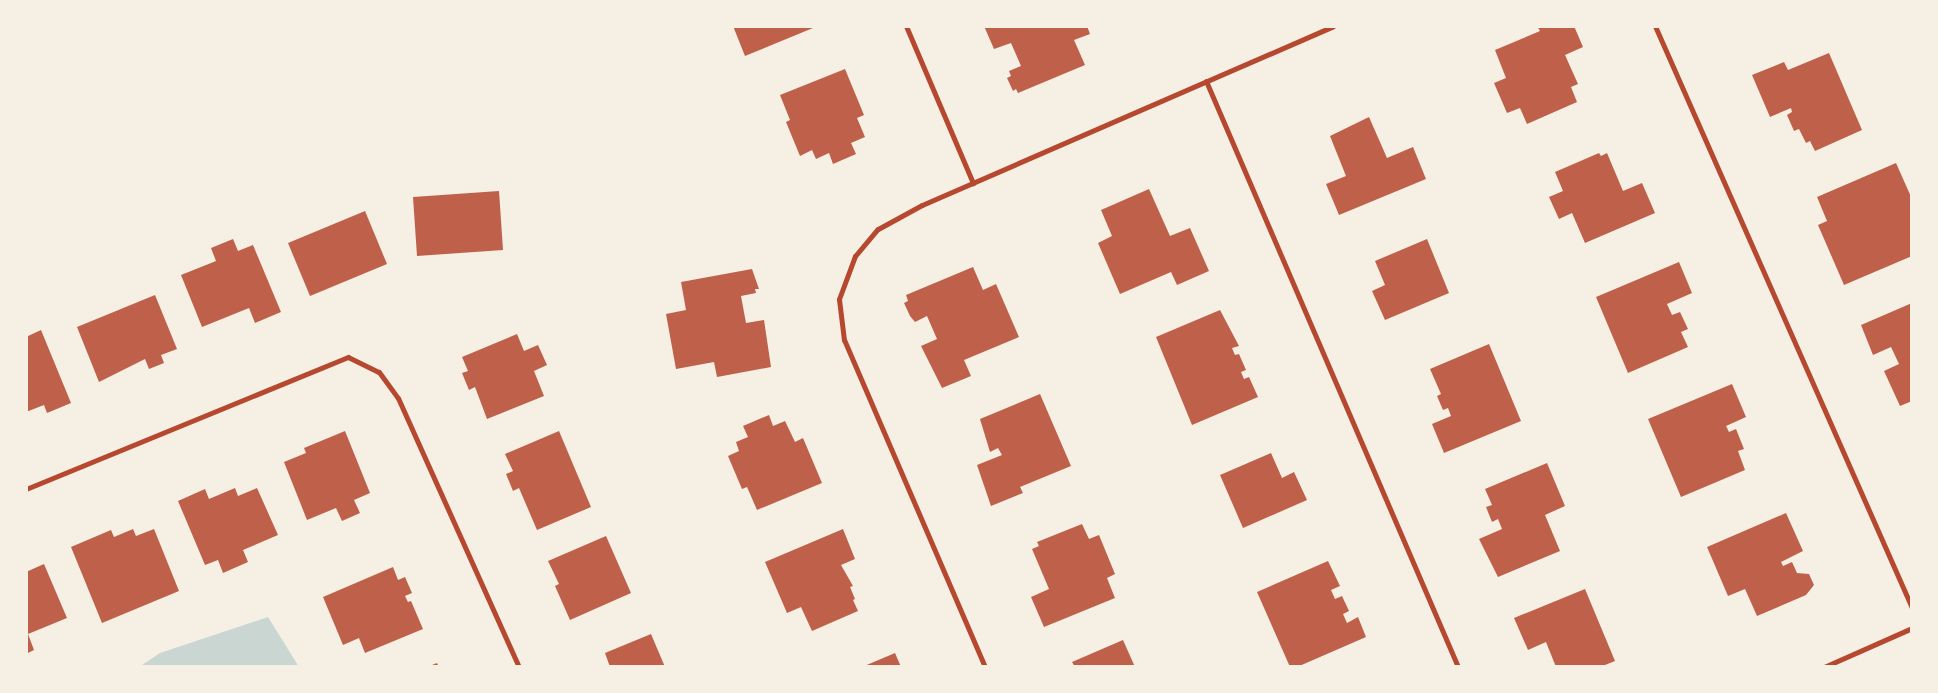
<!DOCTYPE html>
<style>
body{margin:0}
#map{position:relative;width:1938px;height:693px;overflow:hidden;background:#f6efe4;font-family:Manrope,sans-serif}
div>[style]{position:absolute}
.water>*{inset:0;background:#c9d6d2}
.building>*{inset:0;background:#bf614a}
.minor>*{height:5px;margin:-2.5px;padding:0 2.5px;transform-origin:2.5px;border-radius:2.5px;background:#b5482f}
span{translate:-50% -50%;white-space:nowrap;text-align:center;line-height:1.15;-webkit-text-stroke:4px #f6efe4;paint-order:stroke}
.frame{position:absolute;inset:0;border:28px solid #f6efe4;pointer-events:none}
</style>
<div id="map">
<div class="water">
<i style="clip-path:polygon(268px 617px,299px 667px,139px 667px,160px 653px)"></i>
</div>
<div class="building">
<i style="clip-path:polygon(733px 26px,813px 26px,813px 28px,745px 56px)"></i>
<i style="clip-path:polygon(984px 26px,1087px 26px,1090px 34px,1074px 40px,1085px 65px,1018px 93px,1016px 89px,1013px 91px,1007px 78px,1011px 76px,1009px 71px,1021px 66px,1011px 43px,994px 49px)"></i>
<i style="clip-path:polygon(1537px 26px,1574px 26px,1583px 47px,1565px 55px,1578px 84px,1571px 87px,1577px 102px,1527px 124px,1520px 108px,1507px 113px,1494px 83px,1506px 78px,1495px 50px,1540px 31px)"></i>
<i style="clip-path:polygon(1829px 53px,1862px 130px,1815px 151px,1810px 141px,1806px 143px,1799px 129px,1794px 131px,1787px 115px,1792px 112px,1791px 108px,1770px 117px,1752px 75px,1784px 62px,1788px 70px)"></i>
<i style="clip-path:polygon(845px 69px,864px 115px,857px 118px,865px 137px,851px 143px,856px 154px,833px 164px,829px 153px,816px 159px,812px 150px,800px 156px,786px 122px,790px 120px,780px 95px)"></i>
<i style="clip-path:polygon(1369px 117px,1387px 158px,1413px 147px,1426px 179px,1339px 215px,1326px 184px,1346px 176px,1330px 136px)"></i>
<i style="clip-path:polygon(1599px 153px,1601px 156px,1607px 153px,1623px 191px,1642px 183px,1655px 213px,1585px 243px,1572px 213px,1559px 219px,1549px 197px,1563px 191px,1555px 172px)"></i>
<i style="clip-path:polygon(1896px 163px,1912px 199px,1912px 256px,1844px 285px,1818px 225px,1827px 221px,1817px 197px)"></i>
<i style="clip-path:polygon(1149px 189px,1170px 236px,1190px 228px,1209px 271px,1177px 285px,1171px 272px,1120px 294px,1098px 243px,1112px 236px,1101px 210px)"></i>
<i style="clip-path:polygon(499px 191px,503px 250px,417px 256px,413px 197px)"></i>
<i style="clip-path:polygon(365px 211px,387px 264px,310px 296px,288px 243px)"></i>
<i style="clip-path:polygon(233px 239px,238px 251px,253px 245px,281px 312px,255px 323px,249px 308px,202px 327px,181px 275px,216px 261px,211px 248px)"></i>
<i style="clip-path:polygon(1427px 239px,1449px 293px,1385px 320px,1372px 291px,1385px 285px,1375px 261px)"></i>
<i style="clip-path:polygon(1679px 262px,1692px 293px,1667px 304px,1672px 315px,1680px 312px,1688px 329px,1681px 332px,1688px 347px,1628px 373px,1596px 297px)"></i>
<i style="clip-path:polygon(973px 267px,983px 290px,996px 284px,1019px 337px,964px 360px,971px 376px,942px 388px,921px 346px,937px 339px,927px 316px,915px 322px,910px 316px,904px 303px,908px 301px,906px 295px)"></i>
<i style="clip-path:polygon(752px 269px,759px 289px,755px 289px,756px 293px,741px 296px,746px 323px,764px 320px,771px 367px,717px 377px,714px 362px,676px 369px,666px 314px,686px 310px,681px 282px)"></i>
<i style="clip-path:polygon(155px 295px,177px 349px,161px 355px,164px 363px,149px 369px,145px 359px,99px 382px,77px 327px)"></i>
<i style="clip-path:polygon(1912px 303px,1912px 401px,1900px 406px,1884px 371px,1899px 364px,1891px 347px,1873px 355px,1861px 325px)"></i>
<i style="clip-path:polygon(1220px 310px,1239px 346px,1232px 348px,1235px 355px,1239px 354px,1246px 370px,1241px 372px,1244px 379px,1249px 377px,1258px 397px,1192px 425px,1156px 337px)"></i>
<i style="clip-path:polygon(41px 330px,71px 403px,47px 413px,44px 405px,26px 412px,26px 337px)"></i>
<i style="clip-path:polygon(517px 334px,524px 351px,538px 345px,547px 365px,534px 371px,544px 396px,487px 419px,475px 387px,469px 390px,462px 373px,468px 371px,462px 357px)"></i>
<i style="clip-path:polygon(1489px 344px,1521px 421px,1444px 453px,1432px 424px,1451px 416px,1448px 408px,1443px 410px,1437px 396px,1441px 394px,1430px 369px)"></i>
<i style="clip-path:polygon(1732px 384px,1746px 417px,1726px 426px,1729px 432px,1736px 429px,1744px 449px,1738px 451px,1745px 470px,1681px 497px,1648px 419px)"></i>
<i style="clip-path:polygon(1040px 394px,1071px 466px,1020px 487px,1023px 493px,991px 506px,977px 465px,1002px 455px,998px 448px,990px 452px,980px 419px)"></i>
<i style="clip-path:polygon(769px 415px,773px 426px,785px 421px,795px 442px,803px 438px,822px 483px,757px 510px,747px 487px,742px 489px,728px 456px,739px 451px,736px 442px,748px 437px,743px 426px)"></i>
<i style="clip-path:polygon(345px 431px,370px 493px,354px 500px,360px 513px,342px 521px,336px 508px,307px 520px,284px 462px,306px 453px,304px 448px)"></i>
<i style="clip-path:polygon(559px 431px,591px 507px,537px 530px,519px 488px,513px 491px,506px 474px,513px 471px,505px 454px)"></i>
<i style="clip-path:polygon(1271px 453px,1282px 478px,1294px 472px,1307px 500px,1243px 528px,1220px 475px)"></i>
<i style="clip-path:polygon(1547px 463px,1565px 506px,1545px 515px,1560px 551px,1498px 577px,1479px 539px,1502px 529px,1498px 519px,1492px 522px,1486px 507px,1492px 505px,1485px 489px)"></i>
<i style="clip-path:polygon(235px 488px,238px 496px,257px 488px,278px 535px,243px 550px,248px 562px,223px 573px,218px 560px,205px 565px,178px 501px,205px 489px,209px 499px)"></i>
<i style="clip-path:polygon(1786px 513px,1803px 551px,1781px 562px,1783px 566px,1792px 562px,1797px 573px,1809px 574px,1814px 585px,1806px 595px,1757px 616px,1745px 589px,1728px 596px,1707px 547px)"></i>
<i style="clip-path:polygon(1082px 524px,1089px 539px,1099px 535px,1115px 574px,1107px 578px,1115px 598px,1044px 627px,1031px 597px,1049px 589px,1032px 549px,1039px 546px,1037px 542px)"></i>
<i style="clip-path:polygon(133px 529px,136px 536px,154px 529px,179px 591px,102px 623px,71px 547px,111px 530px,114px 537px)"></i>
<i style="clip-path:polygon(843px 529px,855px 559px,841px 565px,853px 586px,850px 587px,855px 599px,853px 600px,858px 611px,812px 631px,801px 607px,787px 613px,765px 562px)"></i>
<i style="clip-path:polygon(606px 536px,631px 593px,570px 620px,555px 586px,559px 584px,548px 561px)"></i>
<i style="clip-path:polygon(1328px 561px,1340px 586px,1331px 590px,1335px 599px,1342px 596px,1349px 611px,1343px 614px,1347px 623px,1358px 617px,1366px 637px,1297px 667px,1290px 667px,1257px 592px)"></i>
<i style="clip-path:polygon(44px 564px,67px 618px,28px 634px,34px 650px,26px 654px,26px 572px)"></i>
<i style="clip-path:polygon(393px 567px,398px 580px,405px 577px,412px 593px,405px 596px,408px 602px,411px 601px,423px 629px,365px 653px,359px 638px,343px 645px,323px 597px)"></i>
<i style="clip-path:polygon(1585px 589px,1615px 661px,1600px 667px,1556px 667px,1546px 642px,1528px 650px,1514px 618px)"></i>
<i style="clip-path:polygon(651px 634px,665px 667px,610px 667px,605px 653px)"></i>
<i style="clip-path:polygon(1123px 640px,1135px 667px,1075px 667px,1072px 662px)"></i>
<i style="clip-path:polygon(895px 653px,901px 667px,862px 667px)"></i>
<i style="clip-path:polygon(437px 663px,439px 667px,427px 667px)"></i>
</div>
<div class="minor">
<i style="left:906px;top:26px;width:171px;rotate:66.9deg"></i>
<i style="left:1655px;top:26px;width:636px;rotate:66.17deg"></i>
<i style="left:1206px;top:81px;width:638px;rotate:66.73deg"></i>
<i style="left:26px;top:489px;width:348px;rotate:-22.3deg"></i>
<i style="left:348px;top:357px;width:34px;rotate:26deg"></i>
<i style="left:379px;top:372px;width:32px;rotate:54deg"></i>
<i style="left:398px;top:398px;width:295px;rotate:65.8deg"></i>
<i style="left:985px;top:667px;width:356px;rotate:-113.3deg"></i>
<i style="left:844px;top:340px;width:41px;rotate:-97deg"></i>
<i style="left:839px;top:299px;width:46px;rotate:-69.6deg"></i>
<i style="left:855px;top:256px;width:35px;rotate:-50deg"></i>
<i style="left:878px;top:229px;width:50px;rotate:-28.6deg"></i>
<i style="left:922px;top:205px;width:448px;rotate:-23.5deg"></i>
<i style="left:1824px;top:667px;width:96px;rotate:-23.9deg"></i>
</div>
<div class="frame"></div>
</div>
